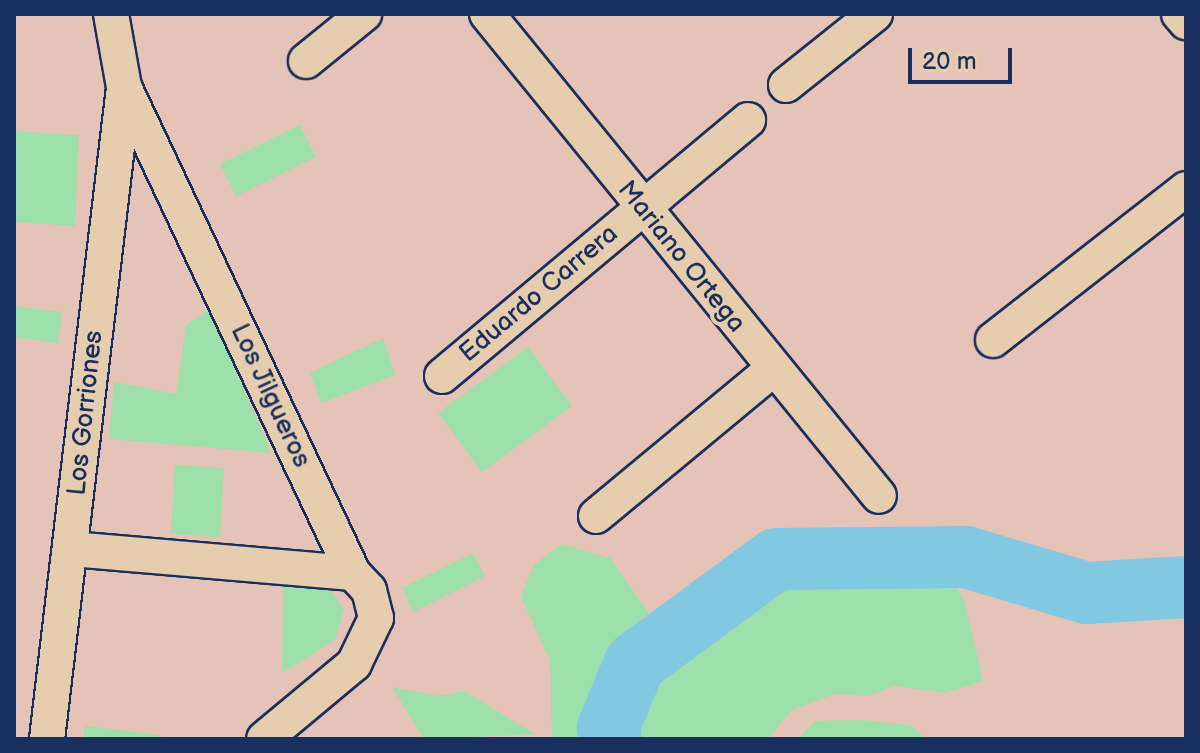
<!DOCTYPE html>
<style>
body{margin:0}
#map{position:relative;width:1200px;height:753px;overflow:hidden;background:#e5c3b6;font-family:"Balsamiq Sans",sans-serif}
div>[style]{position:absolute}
.green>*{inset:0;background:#9de0ab}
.river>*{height:62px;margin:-31px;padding:0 31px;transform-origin:31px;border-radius:31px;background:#82c8e3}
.roads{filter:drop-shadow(2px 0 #1b2f5e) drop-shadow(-2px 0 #1b2f5e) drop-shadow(0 2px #1b2f5e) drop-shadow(0 -2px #1b2f5e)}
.minor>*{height:34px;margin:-17px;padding:0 17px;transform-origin:17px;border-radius:17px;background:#e6cdae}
span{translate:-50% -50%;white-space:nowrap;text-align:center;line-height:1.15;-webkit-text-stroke:8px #e6cdae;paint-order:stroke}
.street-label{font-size:26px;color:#1b2f5e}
.frame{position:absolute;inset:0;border:16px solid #1b2f5e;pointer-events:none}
.scale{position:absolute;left:908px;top:48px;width:104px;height:36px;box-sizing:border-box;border:4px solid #1b2f5e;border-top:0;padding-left:10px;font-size:24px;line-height:28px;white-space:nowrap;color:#1b2f5e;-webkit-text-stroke:6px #e6cdae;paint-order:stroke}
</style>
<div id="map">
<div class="green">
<i style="clip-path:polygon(300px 125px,316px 157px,236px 196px,220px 164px)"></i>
<i style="clip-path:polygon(14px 131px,79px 135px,75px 226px,14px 222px)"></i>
<i style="clip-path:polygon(14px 306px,62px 312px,58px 343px,14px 337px)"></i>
<i style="clip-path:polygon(210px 309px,271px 453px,109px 439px,114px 382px,176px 394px,186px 325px)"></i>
<i style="clip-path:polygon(383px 338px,395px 375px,321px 403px,310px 373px)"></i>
<i style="clip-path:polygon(528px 347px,572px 406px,482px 472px,438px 413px)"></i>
<i style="clip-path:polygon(175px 465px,224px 468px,220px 537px,171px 534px)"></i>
<i style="clip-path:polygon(561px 544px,610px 558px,649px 613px,615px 655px,587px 739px,552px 739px,550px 661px,521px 596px,534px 565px)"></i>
<i style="clip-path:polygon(473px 553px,485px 576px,413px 612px,402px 588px)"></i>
<i style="clip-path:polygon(938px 556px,964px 600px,983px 681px,945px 693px,894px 686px,868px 696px,834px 694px,792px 710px,768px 739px,633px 739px,632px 723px,664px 666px,787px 581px)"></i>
<i style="clip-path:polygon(283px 587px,329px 588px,344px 609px,335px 640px,282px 673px)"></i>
<i style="clip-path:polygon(392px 687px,439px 696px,464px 691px,535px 734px,424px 739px)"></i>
<i style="clip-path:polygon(860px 720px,910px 725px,926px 739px,798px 739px,815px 721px)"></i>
<i style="clip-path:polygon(85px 726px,160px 735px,164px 739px,83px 739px)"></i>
</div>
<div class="river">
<i style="left:611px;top:739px;width:11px;rotate:-105deg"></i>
<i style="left:608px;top:728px;width:70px;rotate:-67.4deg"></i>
<i style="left:635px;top:663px;width:175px;rotate:-36.4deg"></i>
<i style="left:776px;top:559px;width:190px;rotate:-0.6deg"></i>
<i style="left:966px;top:557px;width:126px;rotate:16.6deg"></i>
<i style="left:1087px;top:593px;width:99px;rotate:-3.5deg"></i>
</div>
<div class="roads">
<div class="minor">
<i style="left:111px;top:14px;width:74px;rotate:79.9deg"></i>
<i style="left:124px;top:87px;width:537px;rotate:64.77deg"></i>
<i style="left:353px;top:573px;width:23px;rotate:47deg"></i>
<i style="left:369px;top:590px;width:29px;rotate:76deg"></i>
<i style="left:376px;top:618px;width:51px;rotate:115.6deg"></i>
<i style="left:354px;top:664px;width:117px;rotate:140.2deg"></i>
<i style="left:487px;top:14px;width:621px;rotate:50.88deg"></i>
<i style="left:1179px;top:14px;width:11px;rotate:49deg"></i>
<i style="left:306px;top:61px;width:75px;rotate:-39deg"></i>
<i style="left:786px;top:85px;width:114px;rotate:-38.6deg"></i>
<i style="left:993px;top:340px;width:245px;rotate:-38deg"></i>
<i style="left:442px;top:376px;width:399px;rotate:-39.9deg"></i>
<i style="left:596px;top:516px;width:230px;rotate:-39.7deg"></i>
<i style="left:71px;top:549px;width:283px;rotate:4.9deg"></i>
<i style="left:47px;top:739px;width:657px;rotate:-83.26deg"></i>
</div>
</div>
<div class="street-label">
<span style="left:681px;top:257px;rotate:51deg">Mariano Ortega</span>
<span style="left:539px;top:294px;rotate:-40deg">Eduardo Carrera</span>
<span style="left:270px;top:396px;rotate:65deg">Los Jilgueros</span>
<span style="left:86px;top:413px;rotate:-84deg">Los Gorriones</span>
</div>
<div class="frame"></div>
<div class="scale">20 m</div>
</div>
